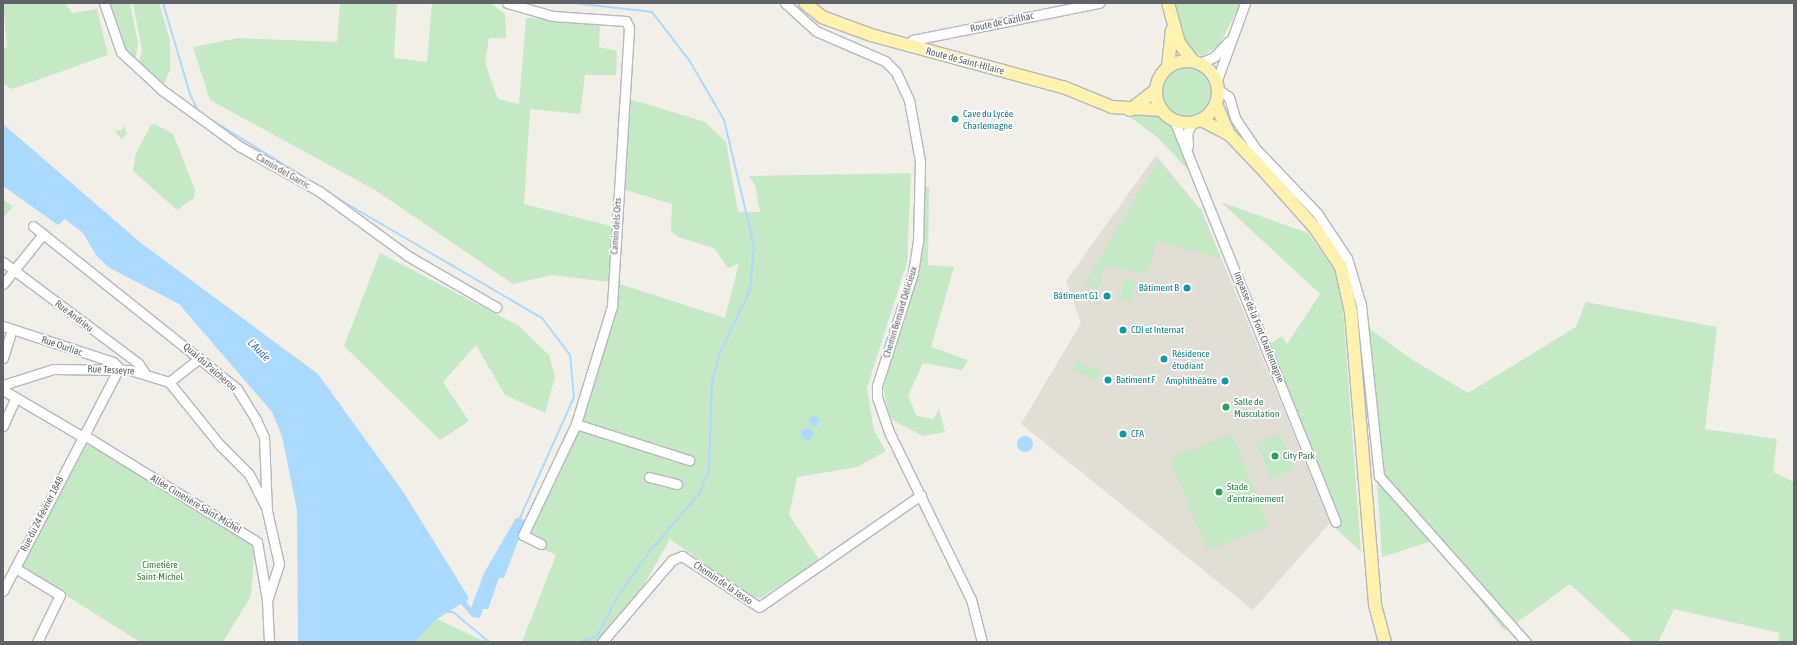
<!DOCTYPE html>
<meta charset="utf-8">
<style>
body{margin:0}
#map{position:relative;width:1797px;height:645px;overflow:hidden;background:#f1efe8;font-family:"Asap Condensed",sans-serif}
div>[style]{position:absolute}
.education>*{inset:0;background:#e1ded6}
.green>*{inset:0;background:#c5e8c5}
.round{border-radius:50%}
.water>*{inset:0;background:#aadaff}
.stream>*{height:2px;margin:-1px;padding:0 1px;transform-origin:1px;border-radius:1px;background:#aadaff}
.roads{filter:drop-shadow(1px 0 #b5b8bc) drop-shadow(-1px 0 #b5b8bc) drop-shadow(0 1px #b5b8bc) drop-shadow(0 -1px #b5b8bc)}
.minor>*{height:9px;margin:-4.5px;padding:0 4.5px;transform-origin:4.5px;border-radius:4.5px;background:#fff}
.major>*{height:12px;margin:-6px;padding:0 6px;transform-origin:6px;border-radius:6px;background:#fff2af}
.major>.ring{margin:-6px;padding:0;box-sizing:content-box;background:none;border:12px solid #fff2af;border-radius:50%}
.dots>*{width:11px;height:11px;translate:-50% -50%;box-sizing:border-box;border:2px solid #fff;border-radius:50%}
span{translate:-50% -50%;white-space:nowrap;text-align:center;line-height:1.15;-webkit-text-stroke:3.5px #fff;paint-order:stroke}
.street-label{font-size:10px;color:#5f6368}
.culture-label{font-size:10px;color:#0d838f}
.left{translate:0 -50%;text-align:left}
.right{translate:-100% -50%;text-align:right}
.leisure-label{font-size:10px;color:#27864d}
.park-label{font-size:10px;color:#348238}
.water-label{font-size:11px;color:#4174aa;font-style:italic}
.frame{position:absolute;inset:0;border:4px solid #5f6368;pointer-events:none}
</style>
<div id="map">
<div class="education">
<i style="clip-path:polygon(1156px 155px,1202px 211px,1330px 523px,1253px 610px,1021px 424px,1081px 323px,1066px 281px)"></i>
</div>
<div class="green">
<i style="clip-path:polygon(3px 3px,65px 3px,72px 13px,97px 9px,108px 55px,12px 89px,3px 84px,3px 48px,7px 47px)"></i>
<i style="clip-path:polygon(108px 3px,130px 3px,138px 44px,135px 61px,124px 50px)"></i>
<i style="clip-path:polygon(133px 3px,159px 3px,170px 40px,170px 70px,163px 86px,139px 64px,142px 50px)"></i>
<i style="clip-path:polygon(340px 3px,397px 3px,394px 58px,427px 62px,432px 3px,490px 3px,505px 14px,506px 38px,489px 38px,485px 63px,498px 99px,519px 104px,526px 18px,600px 21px,599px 47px,617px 51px,616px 75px,585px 75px,580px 114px,530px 109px,524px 204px,619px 228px,617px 283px,725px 318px,739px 263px,728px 268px,714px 248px,678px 237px,671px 231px,672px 204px,622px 189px,626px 98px,705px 122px,726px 142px,738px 212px,760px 212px,755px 185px,749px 176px,911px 173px,907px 262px,867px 388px,874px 431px,886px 451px,857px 467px,797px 477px,789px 515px,820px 561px,760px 598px,749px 596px,670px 539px,630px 609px,604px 642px,522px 642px,556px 555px,523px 540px,578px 427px,617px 283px,552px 275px,513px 284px,375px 190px,210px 100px,193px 47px,238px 38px,337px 42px)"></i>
<i style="clip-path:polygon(1175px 3px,1241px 3px,1219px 45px,1203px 56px,1188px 49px,1179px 32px)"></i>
<i class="round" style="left:1161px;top:64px;width:54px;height:54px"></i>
<i style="clip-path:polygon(1133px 114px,1155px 114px,1170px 123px,1194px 176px,1157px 137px,1130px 117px)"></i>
<i style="clip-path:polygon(155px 124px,173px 134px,195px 190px,194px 198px,177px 210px,133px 171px,136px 153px,151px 125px)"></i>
<i style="clip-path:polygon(124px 125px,127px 134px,121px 139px,115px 131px,122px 130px)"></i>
<i style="clip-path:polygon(1158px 160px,1201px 211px,1221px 259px,1157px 241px,1147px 275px,1105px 265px,1098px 290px,1084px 285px)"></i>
<i style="clip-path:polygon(920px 186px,929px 187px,928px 265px,954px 267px,931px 347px,968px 360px,962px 370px,923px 363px,908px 396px,917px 416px,933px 419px,939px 409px,945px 432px,923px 436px,890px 419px,883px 386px,913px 273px)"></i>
<i style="clip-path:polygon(3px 199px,13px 207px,3px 218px)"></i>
<i style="clip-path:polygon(1221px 202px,1308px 233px,1334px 270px,1343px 310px,1361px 552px,1330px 523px,1261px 349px,1282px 336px,1287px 344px,1320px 294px)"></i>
<i style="clip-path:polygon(380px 253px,519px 326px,549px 355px,555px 377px,545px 413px,505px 395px,476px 345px,443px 382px,469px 421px,440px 440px,344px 346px)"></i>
<i style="clip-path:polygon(1124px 279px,1137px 283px,1131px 302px,1120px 300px)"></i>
<i style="clip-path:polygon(1586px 302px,1717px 327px,1705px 429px,1777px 439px,1773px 472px,1794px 482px,1794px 642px,1778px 642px,1780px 633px,1674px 609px,1658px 642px,1633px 642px,1570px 584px,1505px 631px,1432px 541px,1382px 557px,1367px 327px,1411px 359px,1468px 393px,1576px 327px)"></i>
<i style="clip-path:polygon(1078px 360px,1100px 372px,1095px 381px,1073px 369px)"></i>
<i style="clip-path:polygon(1232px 433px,1269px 526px,1207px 551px,1170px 458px)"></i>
<i style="clip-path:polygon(1280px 433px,1294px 469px,1271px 479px,1256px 443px)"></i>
<i style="clip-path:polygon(89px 441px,255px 543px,251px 596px,223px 642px,140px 642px,21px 567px,53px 500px,85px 442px)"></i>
<i style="clip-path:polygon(437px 619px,479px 639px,494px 642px,415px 642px)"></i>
</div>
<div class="water">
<i style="clip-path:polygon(3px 124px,141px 243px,318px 374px,404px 493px,469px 598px,466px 601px,471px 608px,484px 573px,516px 518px,526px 520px,504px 578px,499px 578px,488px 609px,483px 609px,480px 618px,472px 617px,461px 604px,437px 619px,415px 642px,298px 642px,297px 510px,282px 436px,272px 412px,179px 304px,108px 267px,96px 255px,83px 233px,65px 219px,58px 225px,3px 186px)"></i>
<i class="round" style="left:809px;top:416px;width:10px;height:10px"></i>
<i class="round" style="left:801px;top:428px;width:12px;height:12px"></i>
<i class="round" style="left:1017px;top:436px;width:16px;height:16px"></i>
</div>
<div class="stream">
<i style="left:163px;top:3px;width:95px;rotate:73.5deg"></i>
<i style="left:190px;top:94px;width:19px;rotate:65deg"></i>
<i style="left:573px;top:3px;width:80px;rotate:6.5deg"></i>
<i style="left:652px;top:12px;width:61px;rotate:52.4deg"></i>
<i style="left:689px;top:60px;width:69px;rotate:59.7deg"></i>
<i style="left:724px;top:120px;width:130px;rotate:76.6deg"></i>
<i style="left:754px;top:246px;width:44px;rotate:95.2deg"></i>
<i style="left:750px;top:290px;width:70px;rotate:115.5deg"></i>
<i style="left:720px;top:353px;width:29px;rotate:106deg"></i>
<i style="left:712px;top:381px;width:89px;rotate:91.9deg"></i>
<i style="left:709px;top:470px;width:26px;rotate:113deg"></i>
<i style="left:699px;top:494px;width:77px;rotate:130.8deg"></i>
<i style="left:649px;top:552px;width:54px;rotate:125.2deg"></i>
<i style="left:618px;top:596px;width:45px;rotate:117.7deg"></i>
<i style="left:597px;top:636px;width:17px;rotate:159deg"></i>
<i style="left:202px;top:114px;width:118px;rotate:31.8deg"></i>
<i style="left:332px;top:195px;width:243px;rotate:30.4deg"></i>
<i style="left:542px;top:318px;width:46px;rotate:52.9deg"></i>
<i style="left:570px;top:355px;width:42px;rotate:84.6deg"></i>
<i style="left:574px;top:397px;width:135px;rotate:114.1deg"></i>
<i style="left:446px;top:612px;width:7px"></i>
<i style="left:453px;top:612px;width:47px;rotate:39.8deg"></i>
</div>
<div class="roads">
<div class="minor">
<i style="left:104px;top:3px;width:52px;rotate:70.9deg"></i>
<i style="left:121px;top:52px;width:56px;rotate:42.8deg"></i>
<i style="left:162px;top:90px;width:95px;rotate:36deg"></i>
<i style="left:239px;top:146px;width:92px;rotate:29.4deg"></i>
<i style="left:319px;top:191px;width:110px;rotate:36.1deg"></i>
<i style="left:408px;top:256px;width:102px;rotate:30.1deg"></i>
<i style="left:507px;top:3px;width:48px;rotate:15.8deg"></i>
<i style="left:553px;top:16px;width:73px;rotate:3.9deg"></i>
<i style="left:626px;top:21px;width:8px;rotate:67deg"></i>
<i style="left:629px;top:28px;width:279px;rotate:93.5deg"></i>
<i style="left:612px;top:306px;width:123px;rotate:107deg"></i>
<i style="left:576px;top:424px;width:123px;rotate:115.5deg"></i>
<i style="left:523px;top:535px;width:20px;rotate:27deg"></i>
<i style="left:785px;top:3px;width:42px;rotate:42.1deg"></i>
<i style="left:816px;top:31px;width:75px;rotate:23.5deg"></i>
<i style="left:885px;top:61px;width:16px;rotate:45deg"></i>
<i style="left:896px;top:72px;width:31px;rotate:65deg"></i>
<i style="left:909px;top:100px;width:62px;rotate:79.8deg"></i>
<i style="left:920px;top:161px;width:80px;rotate:91.4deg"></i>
<i style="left:918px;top:241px;width:32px;rotate:99deg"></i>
<i style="left:913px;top:273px;width:119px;rotate:107.7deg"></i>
<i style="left:877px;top:386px;width:11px;rotate:90deg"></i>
<i style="left:877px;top:397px;width:39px;rotate:71deg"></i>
<i style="left:890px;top:434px;width:184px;rotate:63.9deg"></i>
<i style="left:971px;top:599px;width:44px;rotate:75.7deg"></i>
<i style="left:907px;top:45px;width:8px;rotate:-40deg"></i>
<i style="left:913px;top:40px;width:190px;rotate:-11.3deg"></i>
<i style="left:1200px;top:63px;width:15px;rotate:-23deg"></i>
<i style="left:1214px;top:57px;width:22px;rotate:-47deg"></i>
<i style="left:1217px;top:80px;width:82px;rotate:-70deg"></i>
<i style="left:1219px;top:90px;width:12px;rotate:35deg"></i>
<i style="left:1229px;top:97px;width:22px;rotate:74deg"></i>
<i style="left:1235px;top:118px;width:37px;rotate:56deg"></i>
<i style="left:1256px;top:149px;width:88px;rotate:46.4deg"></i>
<i style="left:1317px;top:213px;width:54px;rotate:56.3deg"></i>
<i style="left:1347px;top:258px;width:49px;rotate:73.4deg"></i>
<i style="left:1361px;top:305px;width:172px;rotate:84deg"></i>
<i style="left:1379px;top:476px;width:222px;rotate:48.5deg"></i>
<i style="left:1174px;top:120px;width:433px;rotate:68.1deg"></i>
<i style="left:1188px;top:146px;width:13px;rotate:-94deg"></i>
<i style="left:1187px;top:133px;width:11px;rotate:-63deg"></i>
<i style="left:33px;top:226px;width:261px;rotate:38.6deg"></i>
<i style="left:237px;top:389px;width:36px;rotate:58deg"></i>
<i style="left:256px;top:420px;width:19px;rotate:65deg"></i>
<i style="left:264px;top:437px;width:74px;rotate:87.7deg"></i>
<i style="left:267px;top:511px;width:54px;rotate:77.2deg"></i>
<i style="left:279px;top:564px;width:38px;rotate:108deg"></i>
<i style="left:267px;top:600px;width:42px;rotate:87.3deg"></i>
<i style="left:3px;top:262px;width:169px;rotate:36.8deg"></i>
<i style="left:138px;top:363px;width:11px;rotate:56deg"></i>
<i style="left:3px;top:284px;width:64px;rotate:-51.3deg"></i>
<i style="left:3px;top:326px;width:116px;rotate:18.1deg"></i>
<i style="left:113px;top:362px;width:8px;rotate:45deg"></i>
<i style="left:119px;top:368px;width:251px;rotate:117.5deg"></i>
<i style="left:3px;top:358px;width:30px;rotate:-73deg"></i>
<i style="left:169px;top:382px;width:39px;rotate:-38deg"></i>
<i style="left:3px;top:385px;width:52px;rotate:-17.7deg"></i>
<i style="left:53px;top:369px;width:77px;rotate:0.7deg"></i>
<i style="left:130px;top:370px;width:41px;rotate:17.1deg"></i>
<i style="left:169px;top:382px;width:80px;rotate:51.1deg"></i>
<i style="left:219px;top:444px;width:42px;rotate:45deg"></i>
<i style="left:249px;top:474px;width:36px;rotate:63deg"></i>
<i style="left:3px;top:390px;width:93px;rotate:30.4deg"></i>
<i style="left:576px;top:424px;width:119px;rotate:17.7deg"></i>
<i style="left:3px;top:426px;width:30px;rotate:-66deg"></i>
<i style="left:84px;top:435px;width:203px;rotate:31.7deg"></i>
<i style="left:257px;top:542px;width:59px;rotate:80.2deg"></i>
<i style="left:649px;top:477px;width:29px;rotate:14deg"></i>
<i style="left:15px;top:568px;width:52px;rotate:31deg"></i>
<i style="left:60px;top:595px;width:52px;rotate:116.1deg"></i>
<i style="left:602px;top:642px;width:108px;rotate:-49.5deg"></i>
<i style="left:672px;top:560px;width:11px;rotate:-22deg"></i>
<i style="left:682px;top:556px;width:92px;rotate:33.5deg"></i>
<i style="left:759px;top:607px;width:197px;rotate:-34.7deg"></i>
</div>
<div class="major">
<i style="left:805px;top:3px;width:22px;rotate:39deg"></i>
<i style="left:822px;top:17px;width:52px;rotate:20.2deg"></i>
<i style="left:871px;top:35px;width:199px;rotate:15.2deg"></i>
<i style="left:1063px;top:87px;width:53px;rotate:22.2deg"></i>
<i style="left:1112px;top:107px;width:50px;rotate:3.4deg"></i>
<i style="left:1168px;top:3px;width:41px;rotate:74.6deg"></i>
<i style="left:1179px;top:43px;width:23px;rotate:52deg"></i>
<i class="ring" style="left:1156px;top:61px;width:50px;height:50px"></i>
<i style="left:1168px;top:67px;width:37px;rotate:-84deg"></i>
<i style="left:1216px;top:104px;width:33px;rotate:67deg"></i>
<i style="left:1130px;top:110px;width:33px;rotate:-38deg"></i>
<i style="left:1201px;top:120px;width:31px;rotate:27deg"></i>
<i style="left:1229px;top:134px;width:52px;rotate:46.5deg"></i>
<i style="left:1265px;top:172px;width:75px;rotate:48.2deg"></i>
<i style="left:1315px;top:228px;width:47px;rotate:56.3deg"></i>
<i style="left:1341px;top:267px;width:46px;rotate:77.5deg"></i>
<i style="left:1351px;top:312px;width:294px;rotate:85.3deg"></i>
<i style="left:1375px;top:605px;width:38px;rotate:75deg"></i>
</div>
</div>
<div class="dots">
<i style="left:955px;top:119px;background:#0f9aa8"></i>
<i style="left:1187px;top:288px;background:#0f9aa8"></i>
<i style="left:1107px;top:296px;background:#0f9aa8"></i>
<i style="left:1123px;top:330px;background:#0f9aa8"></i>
<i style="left:1164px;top:359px;background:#0f9aa8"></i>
<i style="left:1108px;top:380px;background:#0f9aa8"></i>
<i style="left:1225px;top:381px;background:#0f9aa8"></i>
<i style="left:1226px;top:407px;background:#2e9e5b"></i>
<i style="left:1123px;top:434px;background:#0f9aa8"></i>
<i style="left:1275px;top:456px;background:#2e9e5b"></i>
<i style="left:1219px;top:492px;background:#2e9e5b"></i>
</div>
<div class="street-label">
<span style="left:1002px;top:22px;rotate:-12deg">Route de Cazilhac</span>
<span style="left:965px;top:61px;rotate:15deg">Route de Saint-Hilaire</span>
<span style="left:283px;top:171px;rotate:30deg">Camin del Garric</span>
<span style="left:616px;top:226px;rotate:-86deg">Camin dels Orts</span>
<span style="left:900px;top:312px;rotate:-73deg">Chemin Bernard Délicieux</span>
<span style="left:74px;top:316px;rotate:37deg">Rue Andrieu</span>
<span style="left:1259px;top:327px;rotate:68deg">Impasse de la Font Charlemagne</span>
<span style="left:62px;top:346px;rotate:19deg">Rue Ourliac</span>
<span style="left:210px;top:367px;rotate:41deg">Quai du Paicherou</span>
<span style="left:111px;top:370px;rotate:3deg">Rue Tesseyre</span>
<span style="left:196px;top:504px;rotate:31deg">Allée Cimetière Saint-Michel</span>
<span style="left:42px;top:514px;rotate:-63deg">Rue du 24 Février 1848</span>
<span style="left:723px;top:583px;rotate:34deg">Chemin de la Jasso</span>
</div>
<div class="culture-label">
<span class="left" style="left:963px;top:119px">Cave du Lycée<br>Charlemagne</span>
<span class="right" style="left:1179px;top:288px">Bâtiment B</span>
<span class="right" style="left:1099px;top:296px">Bâtiment G1</span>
<span class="left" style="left:1131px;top:330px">CDI et Internat</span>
<span class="left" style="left:1172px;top:359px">Résidence<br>étudiant</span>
<span class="left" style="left:1116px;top:380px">Batiment F</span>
<span class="right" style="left:1217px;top:381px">Amphithéâtre</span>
<span class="left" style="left:1131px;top:434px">CFA</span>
</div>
<div class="leisure-label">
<span class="left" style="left:1234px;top:407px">Salle de<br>Musculation</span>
<span class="left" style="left:1283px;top:456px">City Park</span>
<span class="left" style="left:1227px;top:492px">Stade<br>d'entrainement</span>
</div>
<div class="park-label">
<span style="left:160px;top:570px">Cimetière<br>Saint-Michel</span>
</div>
<div class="water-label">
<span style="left:259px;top:350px;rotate:45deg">L'Aude</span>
</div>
<div class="frame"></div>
</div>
